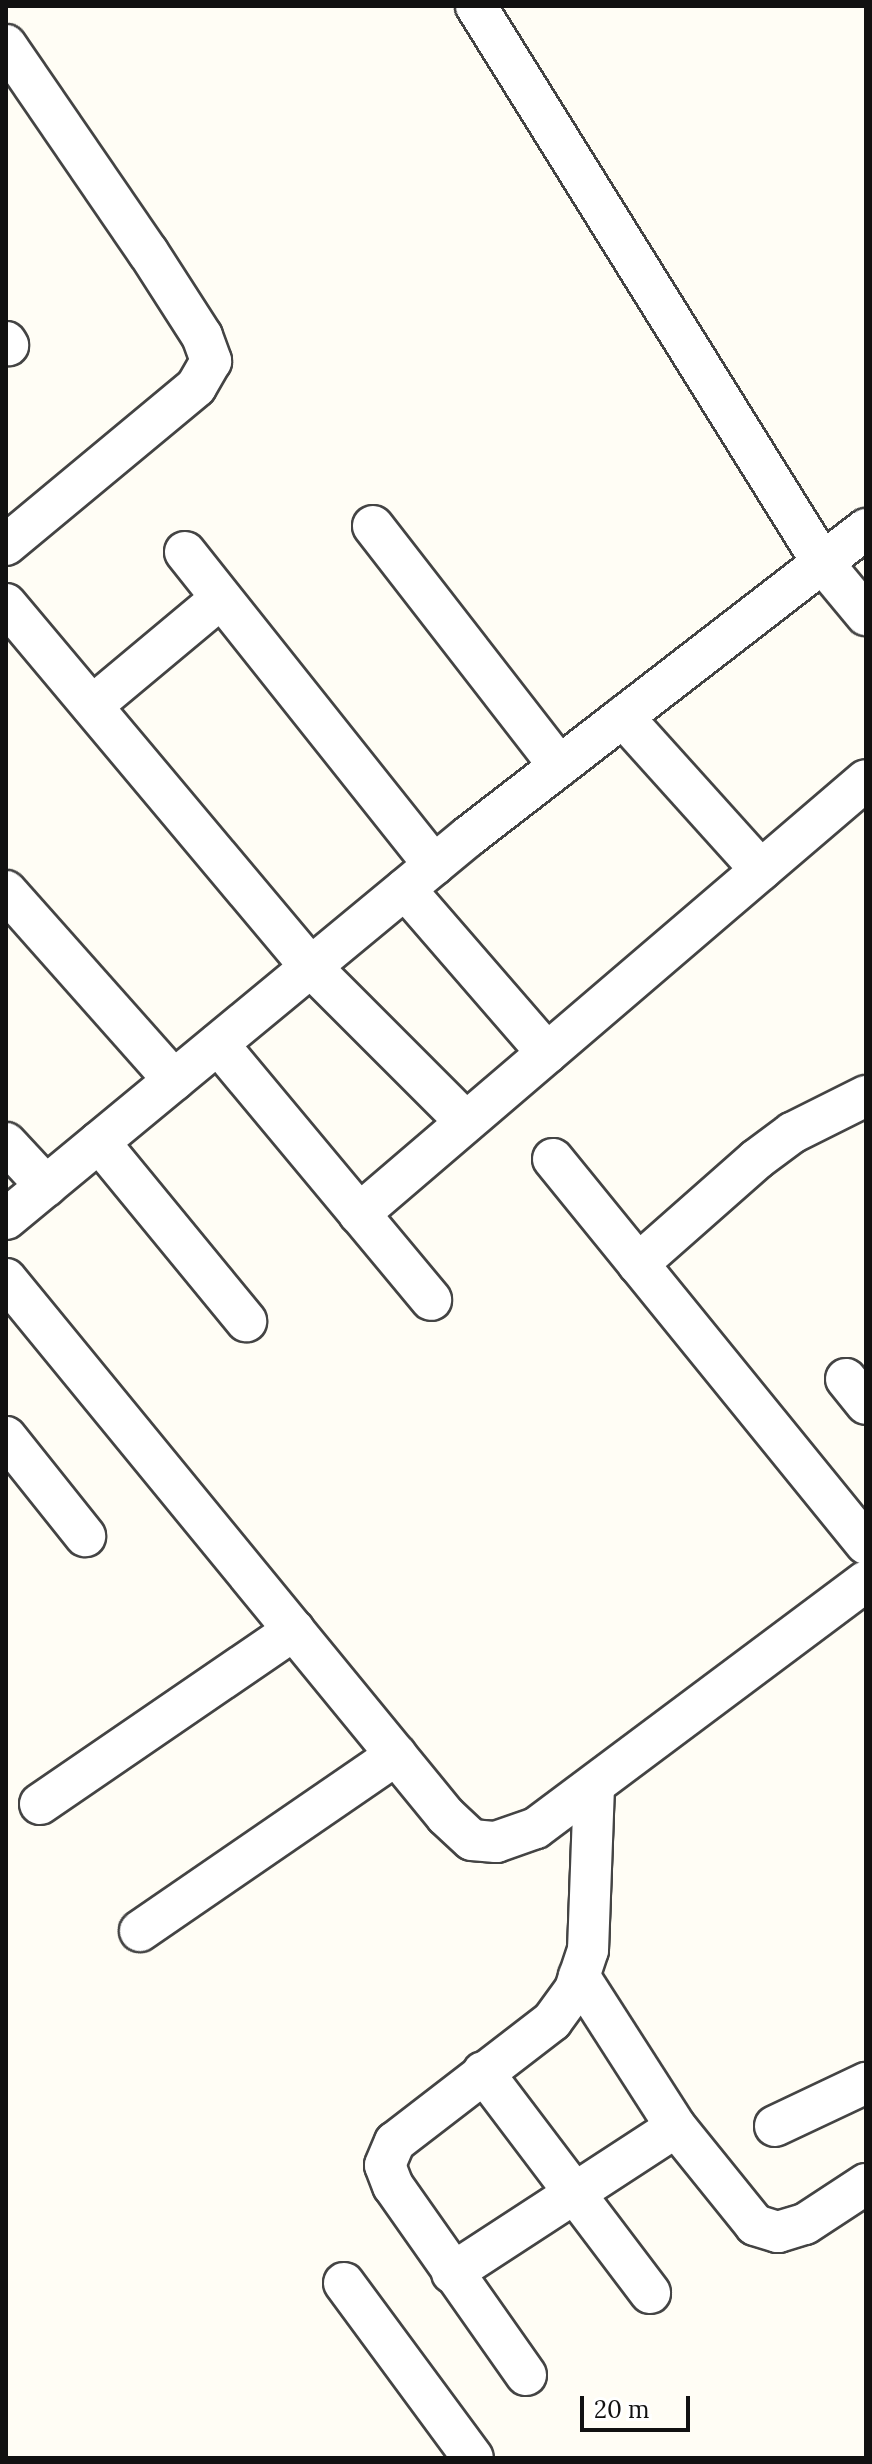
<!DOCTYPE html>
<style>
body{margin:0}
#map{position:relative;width:872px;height:2464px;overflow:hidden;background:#fffdf5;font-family:Lora,serif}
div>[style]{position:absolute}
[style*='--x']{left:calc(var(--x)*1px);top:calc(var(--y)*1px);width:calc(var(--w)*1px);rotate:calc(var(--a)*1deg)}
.roads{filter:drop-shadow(2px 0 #444) drop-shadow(-2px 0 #444) drop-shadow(0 2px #444) drop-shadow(0 -2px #444)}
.minor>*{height:40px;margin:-20px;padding:0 20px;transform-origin:20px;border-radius:20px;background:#fff}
span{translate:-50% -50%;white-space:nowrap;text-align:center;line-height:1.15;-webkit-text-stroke:8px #fff;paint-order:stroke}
.frame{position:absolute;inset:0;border:8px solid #111;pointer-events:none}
.scale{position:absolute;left:580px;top:2396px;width:110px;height:36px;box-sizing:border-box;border:4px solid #111;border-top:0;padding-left:10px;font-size:24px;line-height:28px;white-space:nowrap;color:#111;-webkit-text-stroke:6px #fff;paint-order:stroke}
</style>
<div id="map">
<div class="roads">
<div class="minor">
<div style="--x:476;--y:6;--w:655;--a:58.11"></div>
<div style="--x:822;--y:562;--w:69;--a:50.3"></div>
<div style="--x:6;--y:45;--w:251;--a:55.6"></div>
<div style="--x:148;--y:252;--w:100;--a:57.3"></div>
<div style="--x:202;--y:336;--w:27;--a:70"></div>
<div style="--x:211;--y:361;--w:30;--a:120"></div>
<div style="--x:196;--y:387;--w:247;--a:140.3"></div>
<div style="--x:6;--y:342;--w:4;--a:56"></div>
<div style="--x:373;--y:526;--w:304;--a:52.2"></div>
<div style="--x:185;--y:552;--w:400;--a:51.5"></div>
<div style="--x:6;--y:604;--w:474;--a:50"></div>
<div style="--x:311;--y:967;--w:219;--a:45"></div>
<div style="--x:92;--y:706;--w:168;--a:-39.9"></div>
<div style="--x:623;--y:717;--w:206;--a:48"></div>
<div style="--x:405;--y:889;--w:217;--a:49.1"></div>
<div style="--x:6;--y:891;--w:253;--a:48.4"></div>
<div style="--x:218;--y:1044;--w:333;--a:50.2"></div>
<div style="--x:99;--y:1142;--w:232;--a:50.6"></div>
<div style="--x:6;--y:1143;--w:59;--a:47.1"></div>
<div style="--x:553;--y:1159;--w:496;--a:50.9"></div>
<div style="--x:359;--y:1214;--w:667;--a:-40.56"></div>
<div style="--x:6;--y:1219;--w:601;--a:-39.6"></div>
<div style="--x:469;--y:836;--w:502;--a:-37.71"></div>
<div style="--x:638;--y:1264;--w:159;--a:-41.4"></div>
<div style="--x:757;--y:1159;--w:44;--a:-36.6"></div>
<div style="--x:792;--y:1133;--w:83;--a:-26.6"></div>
<div style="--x:6;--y:1279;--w:694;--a:50.67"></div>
<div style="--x:446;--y:1816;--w:35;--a:43"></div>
<div style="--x:472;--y:1840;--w:24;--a:5"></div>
<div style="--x:496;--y:1842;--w:42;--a:-19.3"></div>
<div style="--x:536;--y:1828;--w:412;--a:-36.8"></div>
<div style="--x:846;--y:1379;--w:32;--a:51"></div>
<div style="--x:6;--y:1437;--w:127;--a:51.4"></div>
<div style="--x:40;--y:1804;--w:308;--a:-34.4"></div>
<div style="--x:140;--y:1931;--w:311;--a:-34.5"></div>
<div style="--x:579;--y:1976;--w:179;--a:57.3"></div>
<div style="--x:676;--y:2127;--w:126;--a:51.1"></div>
<div style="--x:755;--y:2225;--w:24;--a:17"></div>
<div style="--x:778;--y:2232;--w:28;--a:-17"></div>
<div style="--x:805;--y:2224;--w:73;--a:-33.3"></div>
<div style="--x:483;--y:2072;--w:277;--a:52.9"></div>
<div style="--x:775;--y:2126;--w:101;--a:-25.3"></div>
<div style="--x:452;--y:2273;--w:267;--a:-33.1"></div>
<div style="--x:344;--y:2283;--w:217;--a:53.6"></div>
<div style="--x:526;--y:2375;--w:231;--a:-125.1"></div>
<div style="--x:393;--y:2186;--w:22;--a:-111"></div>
<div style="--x:385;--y:2165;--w:25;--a:-67"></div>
<div style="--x:395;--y:2142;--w:198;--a:-37.6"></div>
<div style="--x:552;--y:2021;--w:39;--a:-54"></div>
<div style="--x:575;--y:1989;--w:41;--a:-71.6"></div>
<div style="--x:588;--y:1950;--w:164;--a:-87.9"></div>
</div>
</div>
<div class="frame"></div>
<div class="scale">20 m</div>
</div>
